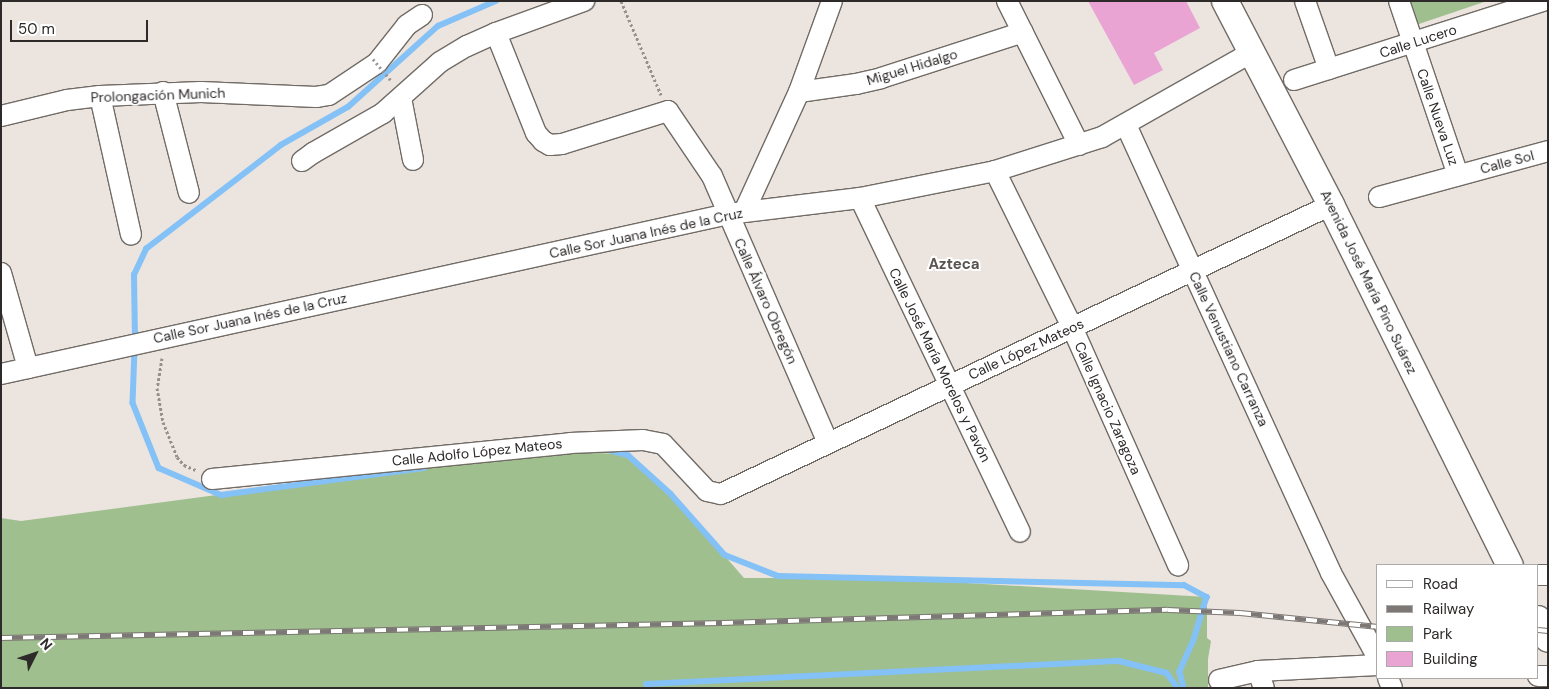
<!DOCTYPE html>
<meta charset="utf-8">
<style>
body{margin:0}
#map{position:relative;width:1549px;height:689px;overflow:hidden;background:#ebe4df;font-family:"DM Sans",sans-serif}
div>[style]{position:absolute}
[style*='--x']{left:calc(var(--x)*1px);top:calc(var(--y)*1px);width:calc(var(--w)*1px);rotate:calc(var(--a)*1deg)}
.green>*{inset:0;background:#a0bf8f}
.stream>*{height:5.5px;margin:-2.75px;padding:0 2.75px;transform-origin:2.75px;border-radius:2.75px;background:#83c1f7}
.building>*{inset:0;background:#e9a4d3}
.path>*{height:3px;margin-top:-1.5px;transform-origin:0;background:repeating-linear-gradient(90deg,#96908d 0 2.5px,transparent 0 5px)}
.roads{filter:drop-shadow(1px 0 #716b66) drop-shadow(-1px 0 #716b66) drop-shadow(0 1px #716b66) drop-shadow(0 -1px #716b66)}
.minor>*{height:20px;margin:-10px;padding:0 10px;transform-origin:10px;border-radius:10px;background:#fff}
.tertiary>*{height:26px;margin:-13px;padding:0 13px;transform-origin:13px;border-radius:13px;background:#fff}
.rail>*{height:5.5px;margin-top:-2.75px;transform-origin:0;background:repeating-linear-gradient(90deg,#fff 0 11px,#7d7875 0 22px);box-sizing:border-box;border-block:1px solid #7d7875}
.path-bridge>*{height:3px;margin-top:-1.5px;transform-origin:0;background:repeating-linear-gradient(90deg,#96908d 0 2.5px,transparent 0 5px)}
span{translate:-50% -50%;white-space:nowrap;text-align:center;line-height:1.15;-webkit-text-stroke:4px #fff;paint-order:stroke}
.street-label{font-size:14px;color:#2d2a29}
.neighbourhood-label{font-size:15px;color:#5b5551;font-weight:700}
.frame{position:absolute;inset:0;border:2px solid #2d2a29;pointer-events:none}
.legend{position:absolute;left:1376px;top:564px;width:162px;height:115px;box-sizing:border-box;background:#fff;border:1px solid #abaaa9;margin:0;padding:6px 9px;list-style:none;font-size:15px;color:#2d2a29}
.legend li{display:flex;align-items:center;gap:10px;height:25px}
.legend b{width:25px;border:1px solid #abaaa9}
.north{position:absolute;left:10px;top:629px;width:50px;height:50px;-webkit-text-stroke:4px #fff;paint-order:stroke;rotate:49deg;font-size:14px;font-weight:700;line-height:20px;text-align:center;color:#2d2a29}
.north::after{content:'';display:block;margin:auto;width:18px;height:22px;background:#2d2a29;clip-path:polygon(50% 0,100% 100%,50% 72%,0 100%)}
.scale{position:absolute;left:10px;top:20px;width:138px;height:22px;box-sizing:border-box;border:2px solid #2d2a29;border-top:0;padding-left:6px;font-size:15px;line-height:18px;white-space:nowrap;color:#2d2a29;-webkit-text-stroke:4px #fff;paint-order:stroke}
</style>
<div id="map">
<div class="green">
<div style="clip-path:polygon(1405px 1px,1487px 1px,1413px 26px)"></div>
<div style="clip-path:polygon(557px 450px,628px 455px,671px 494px,744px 578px,881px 578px,1207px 597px,1207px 638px,1211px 641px,1208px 659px,1208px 688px,1px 688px,1px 518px,21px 521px)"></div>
</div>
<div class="stream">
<div style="--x:135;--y:340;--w:65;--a:-90.9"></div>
<div style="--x:134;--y:275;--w:29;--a:-65"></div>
<div style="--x:146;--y:249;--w:170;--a:-37.6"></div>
<div style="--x:281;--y:145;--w:77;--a:-29.6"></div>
<div style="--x:348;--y:107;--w:121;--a:-42"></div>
<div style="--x:438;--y:26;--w:63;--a:-23.3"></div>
<div style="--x:135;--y:349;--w:54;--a:92.1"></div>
<div style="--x:133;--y:403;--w:70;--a:68.2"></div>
<div style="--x:159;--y:468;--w:68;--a:23.5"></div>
<div style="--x:221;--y:495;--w:204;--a:-7.6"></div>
<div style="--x:605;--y:449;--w:24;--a:15"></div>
<div style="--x:628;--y:455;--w:58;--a:42.2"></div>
<div style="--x:671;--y:494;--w:81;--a:48.5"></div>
<div style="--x:725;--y:555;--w:57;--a:21.6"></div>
<div style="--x:778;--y:576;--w:406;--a:1.3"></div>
<div style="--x:1184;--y:585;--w:26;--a:28"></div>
<div style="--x:1207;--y:597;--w:45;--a:106.8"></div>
<div style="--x:1194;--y:640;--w:35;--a:114"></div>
<div style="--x:1180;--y:672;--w:16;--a:76"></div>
<div style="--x:646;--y:684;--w:474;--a:-2.8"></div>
<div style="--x:1119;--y:661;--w:49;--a:14"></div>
<div style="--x:1167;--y:673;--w:19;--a:54"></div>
</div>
<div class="building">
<div style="clip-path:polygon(1088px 1px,1186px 1px,1200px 28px,1154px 53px,1163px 70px,1134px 85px)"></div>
</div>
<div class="path">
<div style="--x:621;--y:1;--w:102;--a:66.9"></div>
<div style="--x:162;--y:358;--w:30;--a:99"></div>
<div style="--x:157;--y:388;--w:35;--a:80"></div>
<div style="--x:163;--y:422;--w:38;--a:68"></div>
<div style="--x:177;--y:457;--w:11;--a:49"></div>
<div style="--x:184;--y:465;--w:13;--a:23"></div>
</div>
<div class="roads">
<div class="minor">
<div style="--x:1007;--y:1;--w:161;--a:63.4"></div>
<div style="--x:1305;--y:1;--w:72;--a:70.6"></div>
<div style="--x:1399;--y:1;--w:184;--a:71.3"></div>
<div style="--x:496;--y:33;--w:108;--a:68.2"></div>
<div style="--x:536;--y:133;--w:11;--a:49"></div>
<div style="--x:543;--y:141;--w:8;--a:30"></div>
<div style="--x:550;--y:145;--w:12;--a:-5"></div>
<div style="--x:562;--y:144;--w:111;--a:-17.3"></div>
<div style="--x:668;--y:111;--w:78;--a:55.9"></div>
<div style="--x:712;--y:176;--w:291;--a:66.5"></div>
<div style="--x:1294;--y:80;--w:261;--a:-17.6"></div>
<div style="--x:163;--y:92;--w:104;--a:75.6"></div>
<div style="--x:799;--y:92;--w:58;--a:-8"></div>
<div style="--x:856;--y:84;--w:26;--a:-13"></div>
<div style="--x:881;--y:78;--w:149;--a:-17.9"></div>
<div style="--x:100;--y:96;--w:142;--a:77.4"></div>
<div style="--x:401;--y:98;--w:63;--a:79"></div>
<div style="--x:1;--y:116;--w:68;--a:-13.6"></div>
<div style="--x:67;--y:100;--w:33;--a:-7"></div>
<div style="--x:100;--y:96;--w:101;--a:-2.3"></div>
<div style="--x:201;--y:92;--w:115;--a:2.5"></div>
<div style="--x:316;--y:97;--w:13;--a:-9"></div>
<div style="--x:329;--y:95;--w:58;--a:-33.7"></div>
<div style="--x:377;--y:63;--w:48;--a:-51.7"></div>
<div style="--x:407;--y:25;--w:18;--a:-34"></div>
<div style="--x:1126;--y:125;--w:493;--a:65.4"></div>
<div style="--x:1331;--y:573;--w:97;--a:61.1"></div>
<div style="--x:302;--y:161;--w:14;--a:-36"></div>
<div style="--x:313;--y:153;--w:81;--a:-29.7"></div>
<div style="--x:383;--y:113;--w:76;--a:-41.8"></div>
<div style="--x:440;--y:62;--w:31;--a:-31"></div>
<div style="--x:467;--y:46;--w:32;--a:-24"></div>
<div style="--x:496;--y:33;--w:94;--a:-20"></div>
<div style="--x:995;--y:171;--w:174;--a:63.7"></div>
<div style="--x:1072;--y:327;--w:261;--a:66"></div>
<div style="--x:1379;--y:197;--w:175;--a:-15.2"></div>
<div style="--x:860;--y:198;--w:370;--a:64.4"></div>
<div style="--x:744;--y:212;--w:132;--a:-65.4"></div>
<div style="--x:799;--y:92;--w:97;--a:-70.1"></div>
<div style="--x:1;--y:273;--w:99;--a:74.1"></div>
<div style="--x:1;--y:374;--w:744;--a:-12.41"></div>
<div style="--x:728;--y:214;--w:133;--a:-6.9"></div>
<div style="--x:860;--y:198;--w:138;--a:-11.3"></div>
<div style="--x:995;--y:171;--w:112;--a:-17.6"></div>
<div style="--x:1102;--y:137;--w:172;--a:-29.5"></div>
<div style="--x:212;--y:479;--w:360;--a:-5.7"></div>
<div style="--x:570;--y:443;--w:73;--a:-2.4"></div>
<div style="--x:643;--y:440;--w:20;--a:11"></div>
<div style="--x:663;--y:444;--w:64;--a:46.9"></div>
<div style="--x:707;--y:491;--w:14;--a:12"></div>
<div style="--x:721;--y:494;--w:675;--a:-25.35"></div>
<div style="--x:1538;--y:575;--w:10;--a:0"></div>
<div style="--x:1258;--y:671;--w:18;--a:71"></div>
<div style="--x:1538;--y:676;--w:10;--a:0"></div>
<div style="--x:1388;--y:678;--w:11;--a:68"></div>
<div style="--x:1219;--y:680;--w:40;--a:-13"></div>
<div style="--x:1258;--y:671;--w:120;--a:-2.9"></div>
</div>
<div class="tertiary">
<div style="--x:1225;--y:1;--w:230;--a:62.5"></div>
<div style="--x:1331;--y:205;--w:402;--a:63.6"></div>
<div style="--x:1538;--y:619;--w:22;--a:63"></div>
</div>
</div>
<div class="rail">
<div style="--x:1538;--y:630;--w:10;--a:6"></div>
<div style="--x:1;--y:638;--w:721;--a:-1.19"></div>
<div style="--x:722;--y:623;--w:446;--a:-1.7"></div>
<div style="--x:1168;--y:610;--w:72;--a:2.4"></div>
<div style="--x:1240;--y:613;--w:139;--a:5.8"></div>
</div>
<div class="path-bridge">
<div style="--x:373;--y:59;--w:30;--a:50"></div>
</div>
<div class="street-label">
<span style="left:1418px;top:41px;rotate:-18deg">Calle Lucero</span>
<span style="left:912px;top:67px;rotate:-17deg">Miguel Hidalgo</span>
<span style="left:158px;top:95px;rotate:-2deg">Prolongación Munich</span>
<span style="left:1438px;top:117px;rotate:71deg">Calle Nueva Luz</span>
<span style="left:1507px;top:162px;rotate:-15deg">Calle Sol</span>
<span style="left:646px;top:233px;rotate:-12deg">Calle Sor Juana Inés de la Cruz</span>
<span style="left:1369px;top:282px;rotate:64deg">Avenida José María Pino Suárez</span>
<span style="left:766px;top:301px;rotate:66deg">Calle Álvaro Obregón</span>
<span style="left:250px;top:318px;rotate:-12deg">Calle Sor Juana Inés de la Cruz</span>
<span style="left:1026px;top:349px;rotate:-25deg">Calle López Mateos</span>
<span style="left:1229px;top:349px;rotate:65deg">Calle Venustiano Carranza</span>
<span style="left:940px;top:365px;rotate:64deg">Calle José María Morelos y Pavón</span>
<span style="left:1108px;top:408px;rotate:66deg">Calle Ignacio Zaragoza</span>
<span style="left:477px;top:452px;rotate:-6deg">Calle Adolfo López Mateos</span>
</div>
<div class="neighbourhood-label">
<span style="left:954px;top:265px">Azteca</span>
</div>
<div class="frame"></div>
<ul class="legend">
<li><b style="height:6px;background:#fff"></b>Road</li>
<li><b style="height:6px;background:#7d7875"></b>Railway</li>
<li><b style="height:14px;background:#a0bf8f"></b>Park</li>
<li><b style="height:14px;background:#e9a4d3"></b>Building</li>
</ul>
<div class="north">N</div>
<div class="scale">50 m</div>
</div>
